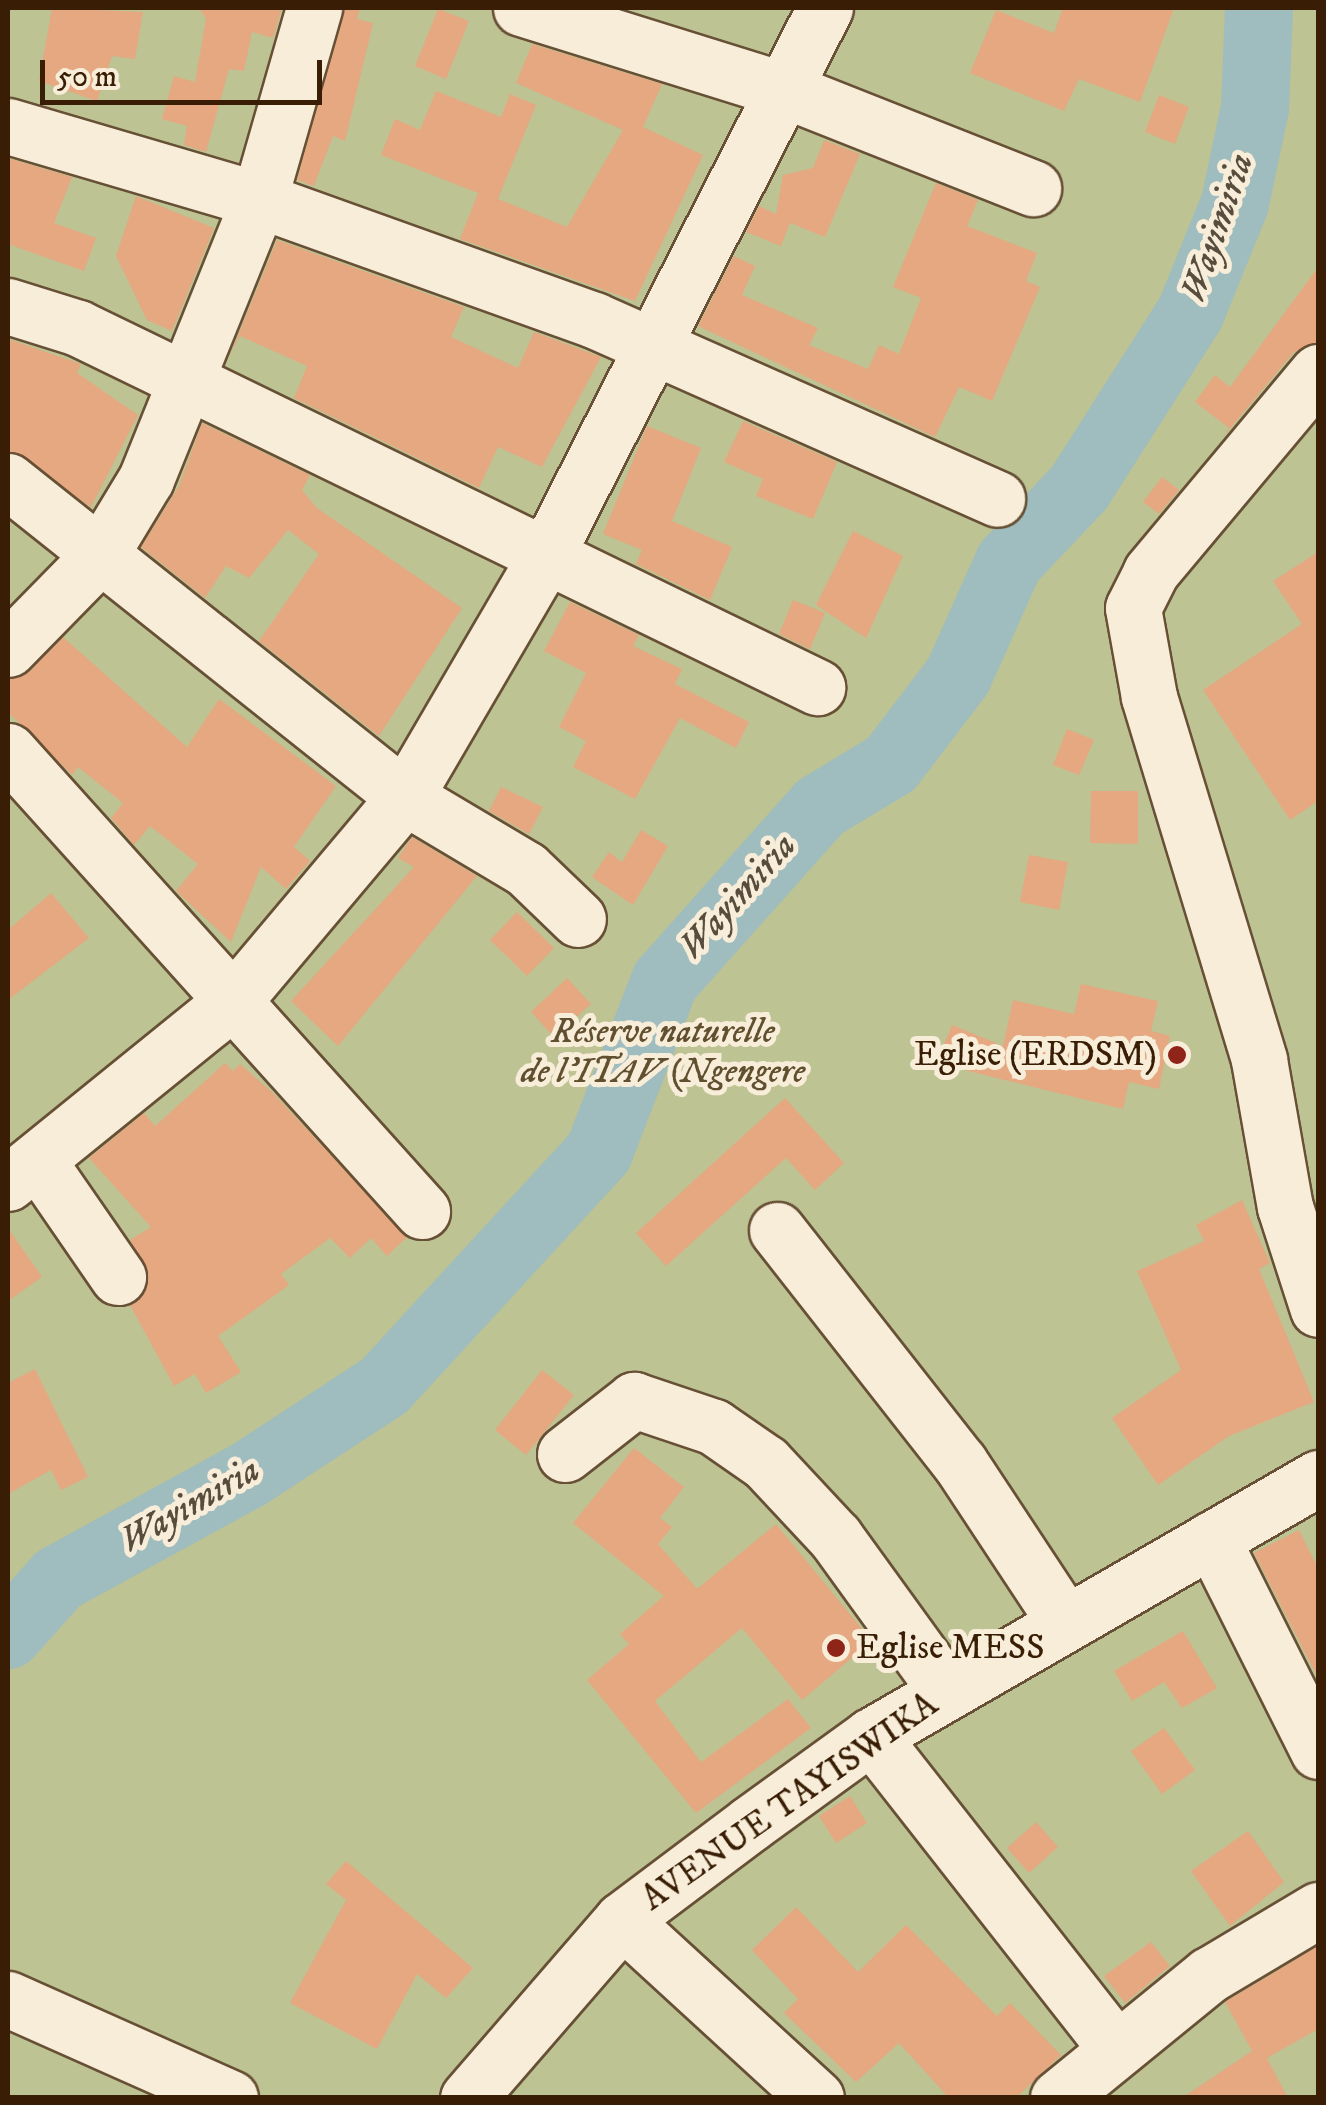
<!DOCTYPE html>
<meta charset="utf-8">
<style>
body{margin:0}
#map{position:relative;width:1326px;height:2105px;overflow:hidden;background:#f2e4c5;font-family:"IM FELL DW Pica",serif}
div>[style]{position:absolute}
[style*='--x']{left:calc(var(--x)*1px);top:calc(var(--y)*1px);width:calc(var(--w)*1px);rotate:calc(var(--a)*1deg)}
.green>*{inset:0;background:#bdc392}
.river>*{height:68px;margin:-34px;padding:0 34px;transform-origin:34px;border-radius:34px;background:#9fbcbe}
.building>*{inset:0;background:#e5a881}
.roads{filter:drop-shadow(2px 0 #675035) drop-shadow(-2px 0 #675035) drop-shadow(0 2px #675035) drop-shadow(0 -2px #675035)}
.minor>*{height:55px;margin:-27.5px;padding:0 27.5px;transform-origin:27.5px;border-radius:27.5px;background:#f7edd9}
.dots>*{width:28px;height:28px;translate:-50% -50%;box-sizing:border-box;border:5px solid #f7edd9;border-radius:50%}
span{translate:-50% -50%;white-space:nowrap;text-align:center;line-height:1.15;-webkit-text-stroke:10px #f7edd9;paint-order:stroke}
.park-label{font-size:35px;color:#61502f;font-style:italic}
.poi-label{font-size:35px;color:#391e05}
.right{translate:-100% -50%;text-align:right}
.left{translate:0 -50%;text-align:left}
.street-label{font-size:35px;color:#391e05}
.water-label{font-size:38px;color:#584d3c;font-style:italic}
.frame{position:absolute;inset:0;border:10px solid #391e05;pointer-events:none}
.scale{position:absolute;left:40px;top:60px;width:282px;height:45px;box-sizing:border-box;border:5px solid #391e05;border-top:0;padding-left:12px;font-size:30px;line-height:35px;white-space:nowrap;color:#391e05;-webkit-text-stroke:8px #f7edd9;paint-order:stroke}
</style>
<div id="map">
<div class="green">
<div style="clip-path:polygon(8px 8px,1318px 8px,1318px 2097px,8px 2097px)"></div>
</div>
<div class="river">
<div style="--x:8;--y:1635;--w:75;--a:-48.2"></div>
<div style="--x:58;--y:1579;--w:217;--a:-28.7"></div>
<div style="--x:248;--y:1475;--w:163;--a:-33.2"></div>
<div style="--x:384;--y:1386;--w:318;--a:-47.4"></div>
<div style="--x:599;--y:1152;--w:183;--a:-68.9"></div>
<div style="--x:665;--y:981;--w:233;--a:-48.3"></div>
<div style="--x:820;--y:807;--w:83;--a:-31.2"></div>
<div style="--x:891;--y:764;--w:111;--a:-52.7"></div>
<div style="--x:958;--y:676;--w:125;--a:-65.9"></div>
<div style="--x:1009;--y:562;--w:102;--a:-46.6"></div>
<div style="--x:1079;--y:488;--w:206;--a:-57.5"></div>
<div style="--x:1190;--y:314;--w:120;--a:-67.9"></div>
<div style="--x:1235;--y:203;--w:97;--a:-78.1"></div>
<div style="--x:1255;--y:108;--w:100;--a:-87.7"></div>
</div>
<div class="building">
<div style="clip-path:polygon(52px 8px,143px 12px,135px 59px,112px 56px,97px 101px,39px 81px)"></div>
<div style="clip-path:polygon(199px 8px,282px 8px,273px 38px,252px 32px,244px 71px,229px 69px,206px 152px,184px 145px,187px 126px,162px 119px,174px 76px,195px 82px,206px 19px)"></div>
<div style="clip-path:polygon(344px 8px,360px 8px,357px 19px,373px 23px,345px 141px,333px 136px,314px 186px,297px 180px)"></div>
<div style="clip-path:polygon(1063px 8px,1174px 8px,1140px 102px,1079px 79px,1064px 111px,970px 73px,996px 10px,1054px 33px)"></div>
<div style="clip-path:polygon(438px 9px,469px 21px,446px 79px,415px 66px)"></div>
<div style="clip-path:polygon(532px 44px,662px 84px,643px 127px,703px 155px,635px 301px,460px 239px,478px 193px,381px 155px,395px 119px,420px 130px,436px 91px,501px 117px,510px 94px,536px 105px,498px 199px,567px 227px,623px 130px,516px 83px)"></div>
<div style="clip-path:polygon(1159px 95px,1189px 107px,1175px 144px,1145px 132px)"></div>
<div style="clip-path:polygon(824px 140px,860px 154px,825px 237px,790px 223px,781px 246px,746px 232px,759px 206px,776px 214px,783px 175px,813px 168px)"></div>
<div style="clip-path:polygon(8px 158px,72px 177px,54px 223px,96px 238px,84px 271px,8px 244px)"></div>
<div style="clip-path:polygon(936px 183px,978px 200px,967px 226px,1037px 253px,1026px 281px,1040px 287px,992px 401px,959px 387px,935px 437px,698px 326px,734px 256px,755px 266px,742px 295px,818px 328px,809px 345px,868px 369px,879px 345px,899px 354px,921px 298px,893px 287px)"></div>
<div style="clip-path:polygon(136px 196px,214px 228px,172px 331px,147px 320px,116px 256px)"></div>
<div style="clip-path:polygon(277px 240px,464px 307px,451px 337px,518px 368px,534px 332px,601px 357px,542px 467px,498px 447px,479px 488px,294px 398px,307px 366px,240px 336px,230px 355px)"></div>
<div style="clip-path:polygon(1318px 267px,1318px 342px,1294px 352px,1222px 438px,1229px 428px,1195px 402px,1215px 375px,1230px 387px)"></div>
<div style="clip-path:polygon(8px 339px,81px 364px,77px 373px,138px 415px,91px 507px,8px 451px)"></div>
<div style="clip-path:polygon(743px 421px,837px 462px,813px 519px,756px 496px,763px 479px,724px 462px)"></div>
<div style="clip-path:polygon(202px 423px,310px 475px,302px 490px,317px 508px,462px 608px,379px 736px,259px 641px,319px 554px,288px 530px,249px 578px,226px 566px,205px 598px,141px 547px,179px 486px)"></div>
<div style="clip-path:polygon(647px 426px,701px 448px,672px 521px,732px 547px,710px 600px,636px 564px,642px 550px,603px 534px)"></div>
<div style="clip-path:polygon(1162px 477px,1179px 490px,1159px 514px,1143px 502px)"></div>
<div style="clip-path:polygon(853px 531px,903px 556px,866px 638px,816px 605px)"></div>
<div style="clip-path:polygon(1318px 552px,1318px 801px,1290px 820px,1203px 690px,1302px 624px,1273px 581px)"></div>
<div style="clip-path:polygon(793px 600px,825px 613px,810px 649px,779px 634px)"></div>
<div style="clip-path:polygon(570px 602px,639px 635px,633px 646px,682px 669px,675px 684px,749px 722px,736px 748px,680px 718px,635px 799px,573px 767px,586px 741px,559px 727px,586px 673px,544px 651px)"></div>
<div style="clip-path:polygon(63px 637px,187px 747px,219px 699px,336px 786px,294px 847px,310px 861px,286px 889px,261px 867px,231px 942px,176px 891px,198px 864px,150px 826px,134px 845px,111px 818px,123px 803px,78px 767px,72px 775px,8px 712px,8px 679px,30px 671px)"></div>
<div style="clip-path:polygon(1067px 729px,1094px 740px,1079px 775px,1053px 765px)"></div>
<div style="clip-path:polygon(501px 787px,543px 807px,529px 834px,489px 811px)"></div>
<div style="clip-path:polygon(1091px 791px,1138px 791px,1138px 844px,1090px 843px)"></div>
<div style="clip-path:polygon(641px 830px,668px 846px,633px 905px,592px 877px,609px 852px,622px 862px)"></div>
<div style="clip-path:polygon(412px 837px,477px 876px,338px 1046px,291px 1001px,414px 867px,398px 858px)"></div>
<div style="clip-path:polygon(1029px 855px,1068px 862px,1059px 910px,1020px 902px)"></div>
<div style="clip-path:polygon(51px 893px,89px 938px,8px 1000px,8px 930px)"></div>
<div style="clip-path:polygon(517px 912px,554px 948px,527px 976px,490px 940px)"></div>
<div style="clip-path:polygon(567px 978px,591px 1004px,554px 1037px,531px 1012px)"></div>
<div style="clip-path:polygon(1081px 984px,1158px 1001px,1151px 1031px,1170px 1036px,1159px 1089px,1129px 1082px,1123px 1109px,936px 1063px,952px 1025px,1003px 1046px,1013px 1000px,1074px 1014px)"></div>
<div style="clip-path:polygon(225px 1063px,233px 1071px,240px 1064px,272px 1092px,407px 1237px,387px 1256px,371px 1238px,350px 1258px,330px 1238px,281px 1274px,289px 1285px,218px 1336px,241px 1372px,206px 1393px,195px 1374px,174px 1386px,130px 1305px,149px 1275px,130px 1240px,151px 1227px,89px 1158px,144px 1113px,155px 1126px)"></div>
<div style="clip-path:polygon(785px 1098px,844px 1163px,815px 1190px,786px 1158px,666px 1266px,636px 1233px)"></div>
<div style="clip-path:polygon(1242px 1200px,1270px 1263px,1259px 1269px,1314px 1402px,1229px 1436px,1158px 1485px,1112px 1418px,1181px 1370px,1137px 1271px,1204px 1241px,1196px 1225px)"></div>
<div style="clip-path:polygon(8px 1228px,42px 1277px,8px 1301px)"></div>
<div style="clip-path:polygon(35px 1369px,88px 1477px,61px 1490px,51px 1470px,8px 1494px,8px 1383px)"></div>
<div style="clip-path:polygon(542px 1370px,574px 1395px,526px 1455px,495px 1430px)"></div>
<div style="clip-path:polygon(634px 1448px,684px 1487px,660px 1518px,672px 1527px,658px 1544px,697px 1589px,776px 1524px,872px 1641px,802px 1700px,742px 1628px,655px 1701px,701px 1762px,788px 1699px,811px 1728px,696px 1813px,587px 1680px,629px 1644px,620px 1634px,664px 1596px,573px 1523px)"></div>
<div style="clip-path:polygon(1299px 1530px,1318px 1568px,1318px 1678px,1254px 1553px)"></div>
<div style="clip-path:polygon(1183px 1631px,1217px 1688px,1182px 1708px,1164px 1682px,1132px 1701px,1114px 1671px)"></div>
<div style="clip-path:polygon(1164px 1728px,1195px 1770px,1162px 1794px,1131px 1751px)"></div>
<div style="clip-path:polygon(850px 1796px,867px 1823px,836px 1843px,819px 1816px)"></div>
<div style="clip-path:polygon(1036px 1822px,1058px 1847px,1029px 1873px,1007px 1848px)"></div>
<div style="clip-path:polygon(1248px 1831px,1284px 1882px,1230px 1926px,1191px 1871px)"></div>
<div style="clip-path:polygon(346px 1861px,473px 1968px,446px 1998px,417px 1974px,377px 2049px,290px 2003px,346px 1900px,326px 1884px)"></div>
<div style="clip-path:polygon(796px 1907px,858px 1972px,906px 1925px,997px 2016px,1010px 2003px,1061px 2055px,1016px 2098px,949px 2098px,899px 2043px,856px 2082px,784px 2013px,798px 1999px,752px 1950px)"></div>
<div style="clip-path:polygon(1151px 1942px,1170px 1966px,1125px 2003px,1104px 1976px)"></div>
<div style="clip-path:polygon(1318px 1946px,1318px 2029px,1267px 2058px,1288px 2098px,1182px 2098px,1252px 2051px,1225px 2002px)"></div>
</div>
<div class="roads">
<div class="minor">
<div style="--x:521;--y:8;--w:276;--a:17.3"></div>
<div style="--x:785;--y:90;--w:267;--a:21.6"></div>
<div style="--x:8;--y:126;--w:262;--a:16.4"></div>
<div style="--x:259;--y:200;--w:356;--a:19.7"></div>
<div style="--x:594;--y:320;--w:441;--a:23.9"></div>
<div style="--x:8;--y:306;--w:73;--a:17.4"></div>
<div style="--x:78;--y:328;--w:822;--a:25.91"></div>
<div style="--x:1318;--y:372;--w:261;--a:129.9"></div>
<div style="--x:1151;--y:572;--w:40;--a:116.6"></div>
<div style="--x:1133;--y:608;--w:90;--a:79.8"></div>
<div style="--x:1149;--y:697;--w:379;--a:73.1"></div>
<div style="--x:1259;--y:1060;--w:149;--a:80"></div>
<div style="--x:1285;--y:1207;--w:107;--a:72.1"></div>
<div style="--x:8;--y:481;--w:507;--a:38.52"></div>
<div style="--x:405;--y:797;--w:141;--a:30.8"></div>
<div style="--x:526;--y:869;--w:72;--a:43.9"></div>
<div style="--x:8;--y:649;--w:132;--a:-45.6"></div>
<div style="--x:100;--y:555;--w:89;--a:-58.8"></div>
<div style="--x:146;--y:479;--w:301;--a:-68"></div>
<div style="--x:259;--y:200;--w:200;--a:-74"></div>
<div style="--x:8;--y:751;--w:619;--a:48.01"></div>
<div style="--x:38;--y:1161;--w:141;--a:55.4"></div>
<div style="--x:8;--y:1183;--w:291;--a:-39"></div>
<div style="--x:234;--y:1000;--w:265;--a:-49.9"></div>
<div style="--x:405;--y:797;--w:278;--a:-59.7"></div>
<div style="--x:545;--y:557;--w:616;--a:-62.98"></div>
<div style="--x:777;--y:1230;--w:296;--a:51.9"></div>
<div style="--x:960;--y:1463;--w:189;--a:56.6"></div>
<div style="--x:565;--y:1454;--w:88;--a:-38"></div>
<div style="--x:634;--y:1400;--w:84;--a:18.6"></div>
<div style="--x:714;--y:1427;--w:63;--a:34.7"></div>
<div style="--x:766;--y:1463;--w:101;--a:47"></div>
<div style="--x:835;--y:1537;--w:191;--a:54.1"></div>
<div style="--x:1212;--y:1539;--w:237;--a:63.4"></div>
<div style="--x:871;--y:1736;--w:397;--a:51.9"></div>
<div style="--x:622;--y:1920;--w:263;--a:42.5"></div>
<div style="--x:8;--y:1999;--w:243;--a:24"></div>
<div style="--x:468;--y:2098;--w:235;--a:-49.1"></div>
<div style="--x:622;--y:1920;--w:161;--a:-36.9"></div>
<div style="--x:751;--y:1823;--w:148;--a:-35.9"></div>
<div style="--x:871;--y:1736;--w:516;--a:-29.99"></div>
<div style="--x:1058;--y:2098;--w:195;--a:-39.2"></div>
<div style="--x:1209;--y:1975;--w:127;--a:-30.8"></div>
</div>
</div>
<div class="dots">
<div style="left:1177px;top:1055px;background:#8f2418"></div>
<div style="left:836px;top:1648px;background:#8f2418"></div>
</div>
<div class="park-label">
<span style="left:663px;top:1052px">Réserve naturelle<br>de l'ITAV (Ngengere</span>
</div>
<div class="poi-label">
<span class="right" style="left:1157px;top:1055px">Eglise (ERDSM)</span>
<span class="left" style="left:856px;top:1648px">Eglise MESS</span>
</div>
<div class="street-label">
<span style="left:790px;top:1802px;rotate:-35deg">AVENUE TAYISWIKA</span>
</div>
<div class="water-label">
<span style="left:1218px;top:228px;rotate:-71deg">Wayimiria</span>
<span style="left:738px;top:897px;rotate:-48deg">Wayimiria</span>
<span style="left:190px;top:1506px;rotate:-30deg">Wayimiria</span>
</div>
<div class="frame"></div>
<div class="scale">50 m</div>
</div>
